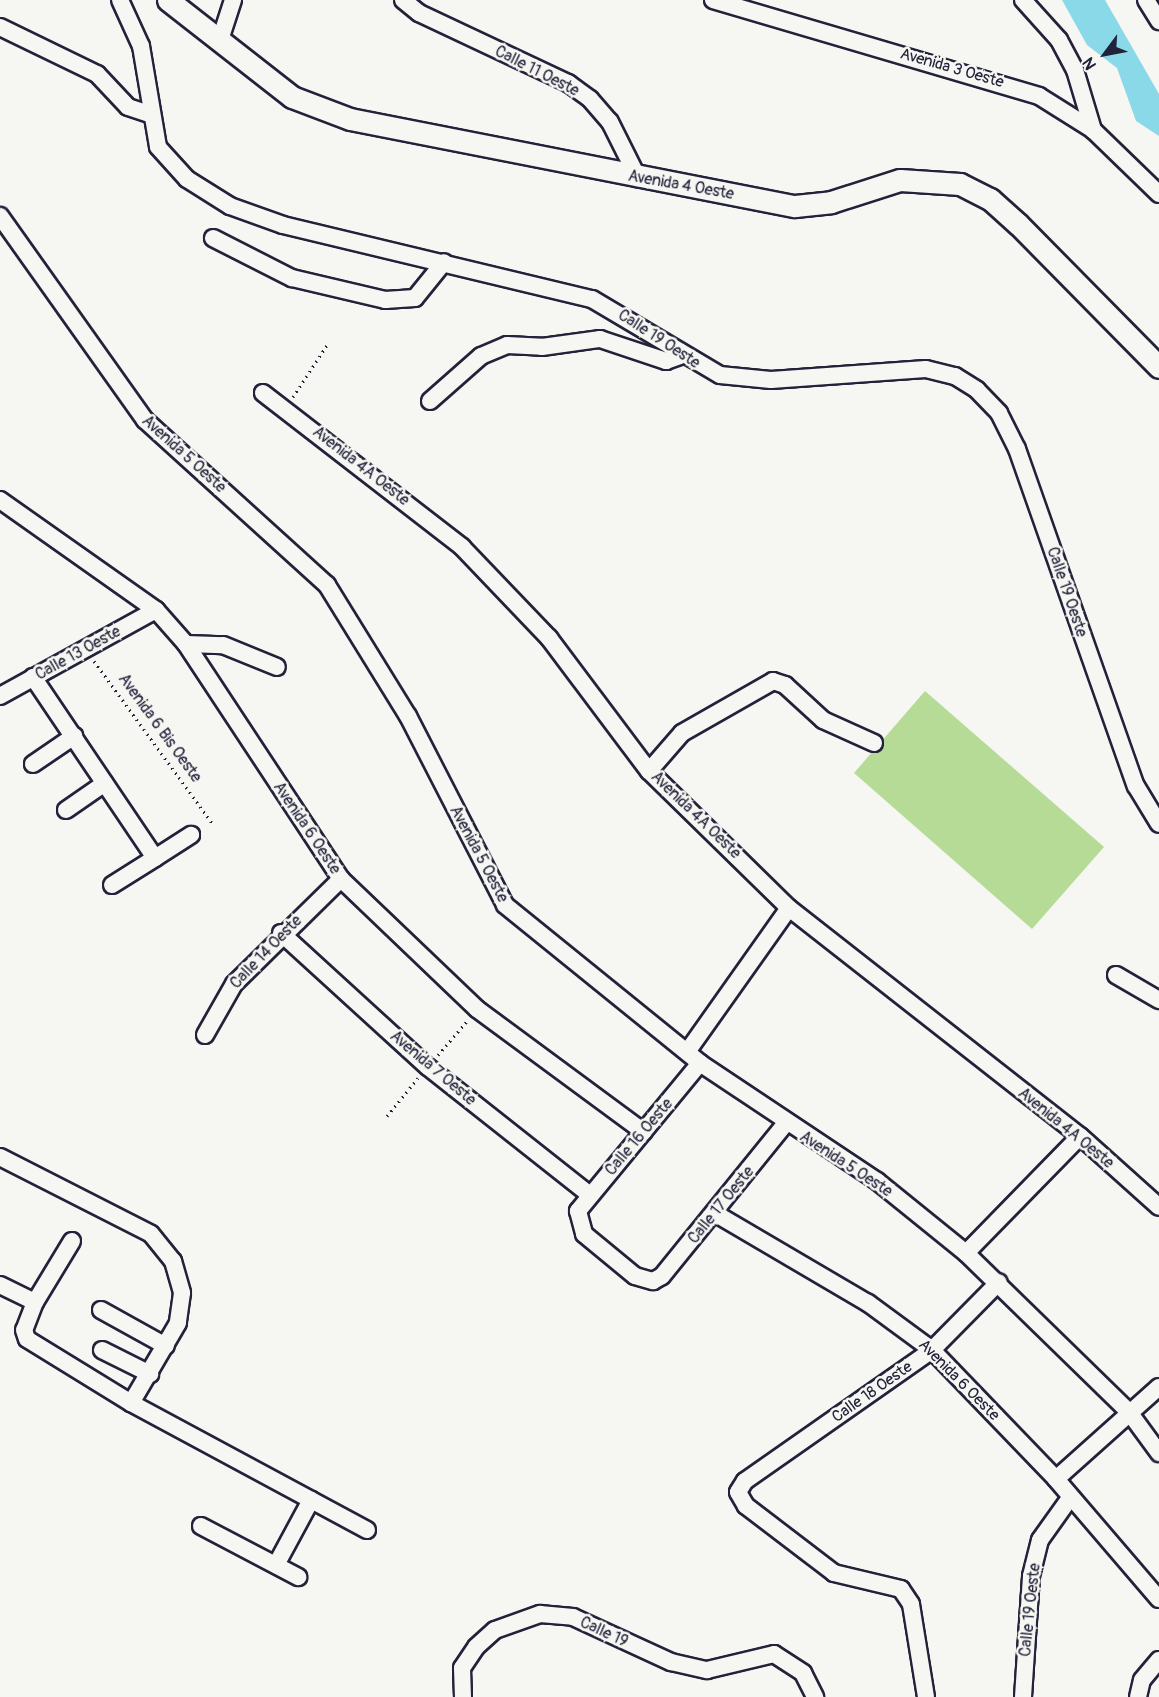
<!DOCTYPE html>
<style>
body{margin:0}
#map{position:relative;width:1159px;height:1697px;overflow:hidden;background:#f6f6f2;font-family:Pangolin,sans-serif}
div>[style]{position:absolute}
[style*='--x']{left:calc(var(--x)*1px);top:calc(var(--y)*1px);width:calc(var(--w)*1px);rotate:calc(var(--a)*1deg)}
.green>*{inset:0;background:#b6db96}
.water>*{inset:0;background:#8ad9e8}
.path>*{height:3px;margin-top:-1.5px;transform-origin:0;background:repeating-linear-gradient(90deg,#22223b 0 1.5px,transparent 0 6px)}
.roads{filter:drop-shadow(2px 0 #22223b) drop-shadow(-2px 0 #22223b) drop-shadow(0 2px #22223b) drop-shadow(0 -2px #22223b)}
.minor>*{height:16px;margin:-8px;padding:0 8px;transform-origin:8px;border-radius:8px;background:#f6f6f2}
.major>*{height:21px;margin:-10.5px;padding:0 10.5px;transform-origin:10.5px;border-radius:10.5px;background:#f6f6f2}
span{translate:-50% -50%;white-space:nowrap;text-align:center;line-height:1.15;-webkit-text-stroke:5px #f6f6f2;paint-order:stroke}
.street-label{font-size:16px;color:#22223b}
.north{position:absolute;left:1075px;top:24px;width:60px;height:60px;-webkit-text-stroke:4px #f6f6f2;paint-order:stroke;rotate:238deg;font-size:16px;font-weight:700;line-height:24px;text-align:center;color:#22223b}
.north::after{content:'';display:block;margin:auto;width:21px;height:27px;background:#22223b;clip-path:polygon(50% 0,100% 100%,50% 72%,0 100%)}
</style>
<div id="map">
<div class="green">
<div style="clip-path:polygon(925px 691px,1104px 847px,1032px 929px,854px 773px)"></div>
</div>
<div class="water">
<div style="clip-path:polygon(1062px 0,1105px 0,1159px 94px,1159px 136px,1136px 121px,1117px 68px,1087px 45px)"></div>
</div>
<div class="path">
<div style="--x:293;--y:397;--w:62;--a:-56.8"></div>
<div style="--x:94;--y:661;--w:200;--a:53.9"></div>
<div style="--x:438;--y:1055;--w:45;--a:-49.5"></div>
<div style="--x:387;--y:1116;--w:49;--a:-50.8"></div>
</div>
<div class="roads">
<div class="minor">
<div style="--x:120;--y:0;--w:51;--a:65.5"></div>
<div style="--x:141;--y:46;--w:102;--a:80.4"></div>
<div style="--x:158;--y:147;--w:43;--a:47.8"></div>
<div style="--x:187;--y:179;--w:51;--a:32.1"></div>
<div style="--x:230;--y:206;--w:56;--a:19.7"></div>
<div style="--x:283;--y:225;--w:318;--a:13.5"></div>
<div style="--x:592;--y:299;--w:149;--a:30.7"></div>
<div style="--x:720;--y:375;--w:51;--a:5.6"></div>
<div style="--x:771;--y:380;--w:155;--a:-4.1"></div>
<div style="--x:926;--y:369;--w:30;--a:14"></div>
<div style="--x:955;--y:376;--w:26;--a:32"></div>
<div style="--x:977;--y:390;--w:32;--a:46"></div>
<div style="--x:999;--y:413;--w:40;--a:63.4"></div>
<div style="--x:1017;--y:449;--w:357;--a:70.6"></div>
<div style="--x:1136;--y:786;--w:44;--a:58.8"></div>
<div style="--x:403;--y:0;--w:21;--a:39"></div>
<div style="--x:419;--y:13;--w:165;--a:25.2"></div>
<div style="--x:568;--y:83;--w:27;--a:36"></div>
<div style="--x:590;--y:99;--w:30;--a:49"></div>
<div style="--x:610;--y:122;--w:63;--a:63.4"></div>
<div style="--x:713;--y:0;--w:340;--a:16.4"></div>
<div style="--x:1039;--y:96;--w:64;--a:32.2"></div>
<div style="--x:1093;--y:130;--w:92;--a:44.1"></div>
<div style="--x:1023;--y:0;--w:54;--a:48"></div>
<div style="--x:1059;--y:40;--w:34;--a:62"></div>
<div style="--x:1075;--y:70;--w:63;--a:73.3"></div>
<div style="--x:1146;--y:0;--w:25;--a:58"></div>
<div style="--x:0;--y:27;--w:108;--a:25.9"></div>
<div style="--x:97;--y:74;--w:45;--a:46.8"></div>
<div style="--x:128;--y:107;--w:22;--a:18"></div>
<div style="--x:220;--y:40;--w:42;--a:-72"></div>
<div style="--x:0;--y:216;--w:250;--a:54.6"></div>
<div style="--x:145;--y:420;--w:246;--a:42.2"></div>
<div style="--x:327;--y:585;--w:154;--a:58.3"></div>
<div style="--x:408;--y:716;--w:212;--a:62.8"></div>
<div style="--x:505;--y:905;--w:251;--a:39"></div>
<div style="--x:700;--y:1063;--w:213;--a:33.7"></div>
<div style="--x:877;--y:1181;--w:114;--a:39"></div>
<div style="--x:966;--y:1253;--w:228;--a:44.3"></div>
<div style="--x:1129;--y:1412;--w:51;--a:53.8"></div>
<div style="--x:213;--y:238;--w:89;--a:26.9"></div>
<div style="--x:292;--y:278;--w:96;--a:13.3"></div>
<div style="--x:385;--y:300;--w:30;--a:-4"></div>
<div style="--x:415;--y:298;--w:46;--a:-51.1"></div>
<div style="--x:263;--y:393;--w:252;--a:37.7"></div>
<div style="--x:462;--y:547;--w:126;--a:46.3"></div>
<div style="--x:549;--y:638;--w:166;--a:53.1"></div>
<div style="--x:649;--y:771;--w:196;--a:44.4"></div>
<div style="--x:789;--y:908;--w:370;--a:38.1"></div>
<div style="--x:1080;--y:1136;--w:106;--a:41.9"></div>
<div style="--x:430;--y:401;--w:68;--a:-41.4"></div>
<div style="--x:481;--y:356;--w:28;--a:-23"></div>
<div style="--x:507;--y:345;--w:35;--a:3"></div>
<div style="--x:542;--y:347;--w:59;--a:-7.9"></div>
<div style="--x:600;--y:339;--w:70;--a:18.4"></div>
<div style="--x:666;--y:361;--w:15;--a:-20"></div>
<div style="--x:0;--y:500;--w:191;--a:35.2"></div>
<div style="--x:156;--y:610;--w:45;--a:48.6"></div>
<div style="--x:186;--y:644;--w:282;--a:56.6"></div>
<div style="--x:341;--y:879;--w:188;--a:43.7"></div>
<div style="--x:477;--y:1009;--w:207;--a:36.4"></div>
<div style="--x:186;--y:644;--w:37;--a:2"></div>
<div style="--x:223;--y:645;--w:58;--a:22.2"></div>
<div style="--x:33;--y:677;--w:218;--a:56"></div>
<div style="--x:155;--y:858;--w:43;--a:-32.6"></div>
<div style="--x:0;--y:696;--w:178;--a:-28.9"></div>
<div style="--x:33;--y:764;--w:50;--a:-34.3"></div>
<div style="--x:649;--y:771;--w:50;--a:-49"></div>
<div style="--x:682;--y:733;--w:105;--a:-29.7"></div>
<div style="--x:773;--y:681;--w:13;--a:18"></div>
<div style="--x:785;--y:685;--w:52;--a:42.6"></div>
<div style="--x:823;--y:720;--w:56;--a:24.3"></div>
<div style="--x:66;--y:810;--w:47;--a:-34.7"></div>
<div style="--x:112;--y:885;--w:51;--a:-32.1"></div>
<div style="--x:281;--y:933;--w:199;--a:42.4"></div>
<div style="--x:428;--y:1067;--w:206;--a:38.3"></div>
<div style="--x:1116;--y:975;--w:50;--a:30.2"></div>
<div style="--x:205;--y:1035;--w:59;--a:-60.4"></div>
<div style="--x:234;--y:984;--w:150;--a:-44.5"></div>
<div style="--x:687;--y:1052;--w:176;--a:-54.7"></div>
<div style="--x:700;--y:1063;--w:192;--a:129.5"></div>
<div style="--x:578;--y:1211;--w:24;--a:75"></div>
<div style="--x:584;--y:1234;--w:66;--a:39.5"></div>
<div style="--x:635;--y:1276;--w:19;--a:16"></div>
<div style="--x:653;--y:1281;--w:10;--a:-29"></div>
<div style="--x:662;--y:1276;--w:196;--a:-51"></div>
<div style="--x:0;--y:1157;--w:169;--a:27"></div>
<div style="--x:151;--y:1234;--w:35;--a:51"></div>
<div style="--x:173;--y:1261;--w:33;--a:74"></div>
<div style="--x:182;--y:1293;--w:30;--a:98"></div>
<div style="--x:178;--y:1323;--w:93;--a:120.4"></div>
<div style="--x:716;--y:1214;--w:176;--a:30.4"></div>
<div style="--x:868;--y:1303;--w:79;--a:36.3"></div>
<div style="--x:932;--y:1350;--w:179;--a:46.1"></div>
<div style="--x:1056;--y:1479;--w:158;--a:49.4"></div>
<div style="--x:72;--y:1241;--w:71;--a:121.2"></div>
<div style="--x:35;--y:1302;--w:30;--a:111"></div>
<div style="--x:24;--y:1330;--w:9;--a:72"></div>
<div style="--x:27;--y:1339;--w:122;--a:31.6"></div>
<div style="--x:131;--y:1403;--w:268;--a:28.3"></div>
<div style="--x:966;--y:1253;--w:163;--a:-45.7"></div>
<div style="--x:0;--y:1285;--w:39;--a:26"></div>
<div style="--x:101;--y:1310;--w:74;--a:29"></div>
<div style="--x:102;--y:1350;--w:54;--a:26.6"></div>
<div style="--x:1056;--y:1479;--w:138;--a:-41.8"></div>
<div style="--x:201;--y:1526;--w:110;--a:27.7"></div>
<div style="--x:276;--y:1565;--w:74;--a:-61.7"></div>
<div style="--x:463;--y:1697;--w:29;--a:-92"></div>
<div style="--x:462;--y:1668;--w:25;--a:-56"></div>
<div style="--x:476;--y:1647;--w:25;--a:-42"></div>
<div style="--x:495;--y:1630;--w:48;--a:-19.6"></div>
<div style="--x:540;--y:1614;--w:33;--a:5"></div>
<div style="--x:573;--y:1617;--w:108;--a:24.7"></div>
<div style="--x:671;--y:1662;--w:37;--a:13"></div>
<div style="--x:707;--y:1670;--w:69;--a:-13.4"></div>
<div style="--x:774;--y:1654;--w:35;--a:33"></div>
<div style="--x:803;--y:1673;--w:27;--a:63"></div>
<div style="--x:926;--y:1697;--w:94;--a:-99.2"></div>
<div style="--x:911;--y:1604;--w:18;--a:-124"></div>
<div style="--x:901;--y:1589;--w:69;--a:-166.6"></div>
<div style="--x:834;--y:1573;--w:111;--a:-142.7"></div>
<div style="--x:746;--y:1506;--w:16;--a:-120"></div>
<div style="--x:738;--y:1492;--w:13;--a:-58"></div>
<div style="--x:745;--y:1481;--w:228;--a:-35"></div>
<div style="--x:932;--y:1350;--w:95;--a:-45.4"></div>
<div style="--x:1023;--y:1697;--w:121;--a:-86.2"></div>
<div style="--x:1031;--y:1576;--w:37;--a:-76"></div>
<div style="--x:1040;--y:1540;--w:52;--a:-54.5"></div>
<div style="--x:1138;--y:1697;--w:17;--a:-77"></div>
<div style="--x:1142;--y:1680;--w:26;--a:-50"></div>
</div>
<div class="major">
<div style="--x:168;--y:0;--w:157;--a:38"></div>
<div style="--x:292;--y:97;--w:62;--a:20.8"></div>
<div style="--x:350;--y:119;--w:453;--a:11.1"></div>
<div style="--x:795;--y:206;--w:36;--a:-6"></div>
<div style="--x:831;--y:202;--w:72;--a:-17.7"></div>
<div style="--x:900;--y:180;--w:60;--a:3.8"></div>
<div style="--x:960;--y:184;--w:34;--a:27"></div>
<div style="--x:990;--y:199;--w:38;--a:42"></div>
<div style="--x:1018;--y:224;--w:201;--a:45.4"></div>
</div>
</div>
<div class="street-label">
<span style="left:952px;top:68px;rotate:16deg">Avenida 3 Oeste</span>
<span style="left:537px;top:71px;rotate:27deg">Calle 11 Oeste</span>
<span style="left:681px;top:185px;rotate:10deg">Avenida 4 Oeste</span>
<span style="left:659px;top:339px;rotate:33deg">Calle 19 Oeste</span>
<span style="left:184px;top:454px;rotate:42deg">Avenida 5 Oeste</span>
<span style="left:361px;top:466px;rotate:38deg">Avenida 4A Oeste</span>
<span style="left:1067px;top:592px;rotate:71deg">Calle 19 Oeste</span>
<span style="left:78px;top:653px;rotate:-29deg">Calle 13 Oeste</span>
<span style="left:160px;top:728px;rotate:54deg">Avenida 6 Bis Oeste</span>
<span style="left:696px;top:815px;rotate:44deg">Avenida 4A Oeste</span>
<span style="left:307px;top:828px;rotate:56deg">Avenida 6 Oeste</span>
<span style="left:479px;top:854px;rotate:62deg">Avenida 5 Oeste</span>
<span style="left:266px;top:952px;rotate:-46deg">Calle 14 Oeste</span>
<span style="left:433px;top:1068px;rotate:40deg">Avenida 7 Oeste</span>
<span style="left:1066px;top:1128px;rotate:39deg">Avenida 4A Oeste</span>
<span style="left:639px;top:1137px;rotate:-50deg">Calle 16 Oeste</span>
<span style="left:846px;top:1164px;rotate:33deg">Avenida 5 Oeste</span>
<span style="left:721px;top:1205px;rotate:-51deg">Calle 17 Oeste</span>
<span style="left:959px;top:1380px;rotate:45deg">Avenida 6 Oeste</span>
<span style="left:872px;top:1392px;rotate:-35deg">Calle 18 Oeste</span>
<span style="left:1030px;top:1610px;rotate:-84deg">Calle 19 Oeste</span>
<span style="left:604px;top:1632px;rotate:25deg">Calle 19</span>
</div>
<div class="north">N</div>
</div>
